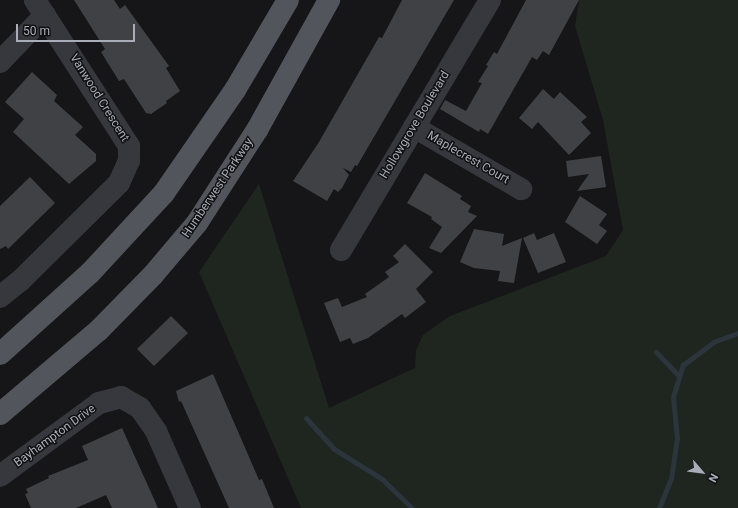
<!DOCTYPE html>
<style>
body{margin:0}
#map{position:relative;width:738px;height:508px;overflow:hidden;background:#161618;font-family:Roboto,sans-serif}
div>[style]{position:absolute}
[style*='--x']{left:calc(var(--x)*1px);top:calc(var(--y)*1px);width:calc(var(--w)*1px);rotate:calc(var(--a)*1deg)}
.green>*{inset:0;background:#1e261f}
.stream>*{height:5px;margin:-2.5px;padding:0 2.5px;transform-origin:2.5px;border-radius:2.5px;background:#2c353c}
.building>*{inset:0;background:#404145}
.minor>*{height:22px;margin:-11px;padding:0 11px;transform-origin:11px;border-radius:11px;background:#37383d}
.major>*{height:22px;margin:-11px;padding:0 11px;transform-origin:11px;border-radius:11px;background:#53555c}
span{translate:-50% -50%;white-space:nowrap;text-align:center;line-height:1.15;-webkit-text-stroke:3px #111113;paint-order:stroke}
.street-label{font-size:12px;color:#a8adb8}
.north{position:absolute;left:682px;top:452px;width:40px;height:40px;-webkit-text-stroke:3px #111113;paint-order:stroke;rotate:118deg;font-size:11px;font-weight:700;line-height:16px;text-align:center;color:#a8adb8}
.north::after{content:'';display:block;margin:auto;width:14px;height:18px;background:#a8adb8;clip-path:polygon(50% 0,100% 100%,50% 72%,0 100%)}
.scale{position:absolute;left:16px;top:24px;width:119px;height:18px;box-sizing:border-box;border:2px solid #a8adb8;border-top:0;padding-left:5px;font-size:12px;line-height:14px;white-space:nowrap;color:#a8adb8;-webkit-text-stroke:3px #111113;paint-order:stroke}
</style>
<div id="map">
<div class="green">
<div style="clip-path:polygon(579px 0,738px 0,738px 508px,301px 508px,199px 272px,259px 184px,329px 408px,415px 368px,416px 350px,423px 335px,450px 316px,606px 256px,623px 230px,603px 120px,575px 26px)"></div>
</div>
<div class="stream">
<div style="--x:656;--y:352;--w:33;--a:46"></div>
<div style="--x:306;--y:418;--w:42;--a:47.9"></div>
<div style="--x:334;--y:449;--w:57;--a:32"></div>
<div style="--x:382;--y:479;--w:42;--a:44"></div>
<div style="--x:659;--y:508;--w:31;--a:-68"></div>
<div style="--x:671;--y:479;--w:41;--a:-81.7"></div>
<div style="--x:677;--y:438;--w:41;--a:-95.6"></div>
<div style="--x:673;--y:397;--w:34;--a:-73"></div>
<div style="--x:683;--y:365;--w:38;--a:-37"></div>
<div style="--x:713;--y:342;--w:27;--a:-20"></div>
</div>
<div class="building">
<div style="clip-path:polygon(74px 0,114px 0,120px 9px,125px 5px,169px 66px,166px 68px,180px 91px,166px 101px,167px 103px,151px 114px,146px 113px,124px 79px,119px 81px,101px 52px,105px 49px)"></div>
<div style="clip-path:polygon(402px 0,454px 0,357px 166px,355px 165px,351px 172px,343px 168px,349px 175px,342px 188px,338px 192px,334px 189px,327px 201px,293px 181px,319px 142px,379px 37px,382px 38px)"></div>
<div style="clip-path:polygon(526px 0,579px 0,549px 55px,543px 51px,537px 60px,532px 57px,488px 134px,480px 129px,479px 132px,440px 109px,445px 100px,466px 111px,482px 83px,478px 82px,488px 66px,486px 65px,494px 52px,497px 54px)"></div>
<div style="clip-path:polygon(32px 72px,57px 95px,54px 101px,83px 127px,75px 135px,96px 154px,96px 161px,69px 184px,13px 132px,24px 119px,5px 102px)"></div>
<div style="clip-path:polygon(543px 89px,554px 99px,560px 92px,587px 117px,581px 122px,591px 133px,569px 155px,538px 122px,532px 129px,519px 118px)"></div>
<div style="clip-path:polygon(601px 156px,606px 187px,577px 191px,589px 174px,568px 177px,566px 161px)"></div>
<div style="clip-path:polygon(425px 173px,462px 196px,460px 199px,471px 206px,468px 212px,477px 216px,441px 253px,429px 248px,442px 227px,431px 219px,432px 217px,407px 203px)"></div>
<div style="clip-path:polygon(30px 177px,55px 203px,8px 249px,6px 246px,0 249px,0 206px)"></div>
<div style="clip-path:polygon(580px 196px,607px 214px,599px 225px,607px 231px,597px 244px,565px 222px)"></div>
<div style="clip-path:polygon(474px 229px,504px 234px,502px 246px,522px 238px,514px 283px,498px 281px,500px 271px,474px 268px,460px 262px)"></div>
<div style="clip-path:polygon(534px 233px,537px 240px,554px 233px,566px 262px,538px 273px,523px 238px)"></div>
<div style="clip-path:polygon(405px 244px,433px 272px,416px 289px,426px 302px,405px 318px,402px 314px,368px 338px,353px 344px,350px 338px,340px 342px,324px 303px,338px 298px,342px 307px,367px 297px,365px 294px,389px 277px,385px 272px,399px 262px,393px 256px)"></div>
<div style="clip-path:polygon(171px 316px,188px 333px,154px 366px,137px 349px)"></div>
<div style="clip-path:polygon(213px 374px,259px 480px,262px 479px,274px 508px,229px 508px,181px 401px,179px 402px,176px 391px)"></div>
<div style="clip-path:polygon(122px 428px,158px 508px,112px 508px,106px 495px,76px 508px,31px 508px,25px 494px,28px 493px,26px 489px,49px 478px,48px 476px,88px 460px,82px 446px)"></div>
</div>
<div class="minor">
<div style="--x:0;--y:62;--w:65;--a:-46.2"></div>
<div style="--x:414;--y:127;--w:124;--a:30.1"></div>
<div style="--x:341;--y:250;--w:291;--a:-59.2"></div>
<div style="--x:0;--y:297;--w:27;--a:-39"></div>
<div style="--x:21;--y:280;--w:138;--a:-44.7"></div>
<div style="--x:119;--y:183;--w:24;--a:-66"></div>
<div style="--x:129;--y:161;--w:15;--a:-90"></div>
<div style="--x:129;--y:146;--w:174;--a:-122.8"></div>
<div style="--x:0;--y:476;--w:123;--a:-36.4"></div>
<div style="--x:99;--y:403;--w:23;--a:-15"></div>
<div style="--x:121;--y:397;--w:22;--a:30"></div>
<div style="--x:140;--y:408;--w:28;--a:55"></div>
<div style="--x:156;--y:431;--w:84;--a:66.2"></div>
</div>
<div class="major">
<div style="--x:0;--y:354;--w:121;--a:-42"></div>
<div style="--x:90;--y:273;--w:109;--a:-47.2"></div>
<div style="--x:164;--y:193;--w:125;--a:-55.4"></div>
<div style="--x:235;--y:90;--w:104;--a:-59.5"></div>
<div style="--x:0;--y:414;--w:130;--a:-40.3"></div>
<div style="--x:99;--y:330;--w:77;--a:-45.5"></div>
<div style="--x:153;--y:275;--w:68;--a:-49.8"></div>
<div style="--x:197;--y:223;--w:111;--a:-57.2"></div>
<div style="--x:257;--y:130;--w:149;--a:-61"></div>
</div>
<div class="street-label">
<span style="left:99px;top:98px;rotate:58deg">Vanwood Crescent</span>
<span style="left:415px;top:125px;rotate:-59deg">Hollowgrove Boulevard</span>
<span style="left:468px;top:158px;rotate:30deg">Maplecrest Court</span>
<span style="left:218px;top:188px;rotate:-56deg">Humberwest Parkway</span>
<span style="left:55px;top:436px;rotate:-36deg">Bayhampton Drive</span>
</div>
<div class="north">N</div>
<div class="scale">50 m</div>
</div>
